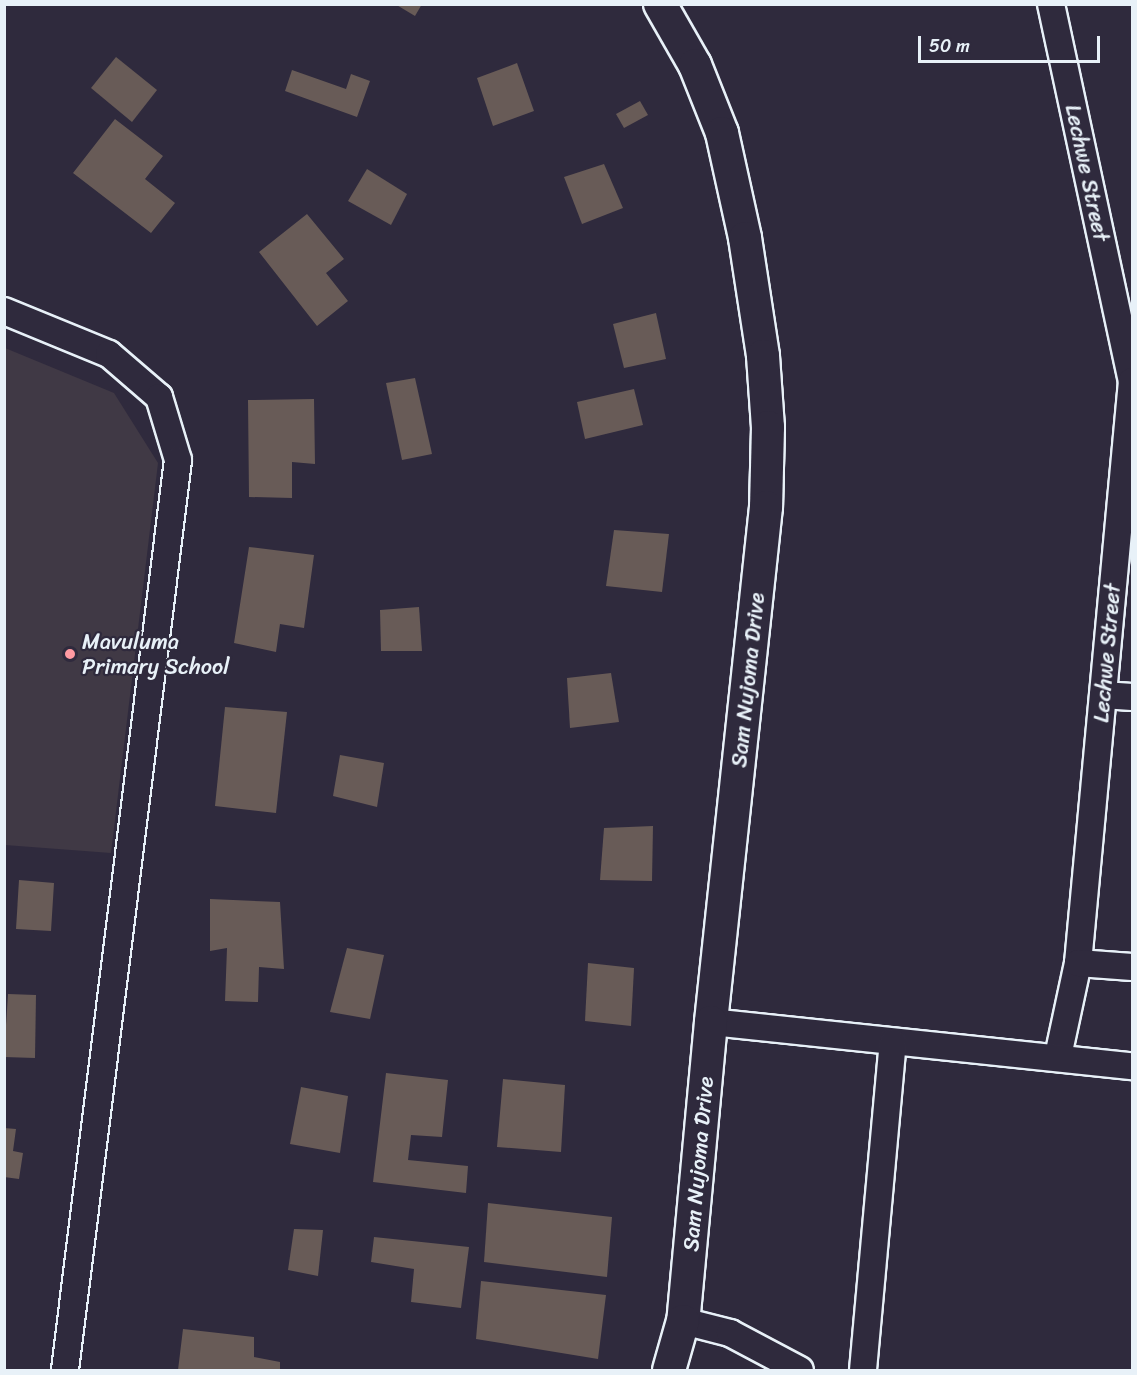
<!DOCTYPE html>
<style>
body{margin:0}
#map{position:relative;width:1137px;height:1375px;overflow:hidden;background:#2f2a3d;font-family:Sriracha,sans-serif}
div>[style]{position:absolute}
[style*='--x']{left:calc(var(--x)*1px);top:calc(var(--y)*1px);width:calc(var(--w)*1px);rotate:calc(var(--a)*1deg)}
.built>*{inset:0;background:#403945}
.building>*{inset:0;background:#685b57}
.roads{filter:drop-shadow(2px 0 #e8f1f8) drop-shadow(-2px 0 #e8f1f8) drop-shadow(0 2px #e8f1f8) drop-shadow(0 -2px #e8f1f8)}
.minor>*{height:26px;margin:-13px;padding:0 13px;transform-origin:13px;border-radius:13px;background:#2f2a3d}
.tertiary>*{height:32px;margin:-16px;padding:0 16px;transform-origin:16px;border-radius:16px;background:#2f2a3d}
.dots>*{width:16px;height:16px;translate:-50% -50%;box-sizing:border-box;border:3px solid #2f2a3d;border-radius:50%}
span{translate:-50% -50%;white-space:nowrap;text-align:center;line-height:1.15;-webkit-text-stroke:4.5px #2f2a3d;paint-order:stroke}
.street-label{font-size:22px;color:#e8f1f8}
.poi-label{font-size:22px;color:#e8f1f8}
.left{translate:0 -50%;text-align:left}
.frame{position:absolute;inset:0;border:6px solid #e8f1f8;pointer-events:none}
.scale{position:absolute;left:918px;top:36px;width:182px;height:27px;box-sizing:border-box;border:3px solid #e8f1f8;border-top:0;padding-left:8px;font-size:18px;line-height:21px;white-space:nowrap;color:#e8f1f8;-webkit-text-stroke:4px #2f2a3d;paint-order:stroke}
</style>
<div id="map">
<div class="built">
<div style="clip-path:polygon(5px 348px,114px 393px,158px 463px,111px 853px,5px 845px)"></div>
</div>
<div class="building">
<div style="clip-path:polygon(395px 4px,422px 4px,415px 16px)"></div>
<div style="clip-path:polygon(116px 57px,157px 90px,132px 122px,91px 88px)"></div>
<div style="clip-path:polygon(517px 63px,534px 111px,493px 126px,477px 78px)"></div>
<div style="clip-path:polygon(292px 70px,346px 89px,351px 74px,370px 81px,357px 117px,285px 91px)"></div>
<div style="clip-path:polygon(640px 101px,648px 115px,624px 128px,616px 114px)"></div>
<div style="clip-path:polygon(115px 119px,163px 156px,145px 179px,175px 203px,151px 233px,73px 173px)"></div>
<div style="clip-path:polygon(604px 164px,623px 208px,582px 224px,564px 177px)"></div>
<div style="clip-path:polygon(367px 169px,407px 194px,391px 225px,348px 201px)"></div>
<div style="clip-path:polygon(307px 214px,344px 259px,326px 273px,348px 301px,317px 326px,259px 252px)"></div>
<div style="clip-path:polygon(656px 313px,666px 359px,624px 368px,613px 324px)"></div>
<div style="clip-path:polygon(415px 378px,432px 454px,402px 460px,386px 383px)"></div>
<div style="clip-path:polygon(634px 389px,643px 425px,585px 439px,577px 402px)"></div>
<div style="clip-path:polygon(314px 399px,315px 464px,292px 462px,292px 498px,249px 497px,248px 400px)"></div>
<div style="clip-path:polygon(614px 530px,669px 534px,662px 592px,606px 586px)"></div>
<div style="clip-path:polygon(249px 547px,314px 555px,304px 628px,280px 624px,276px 652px,234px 643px)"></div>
<div style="clip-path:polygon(419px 607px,422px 651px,381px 651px,380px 610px)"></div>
<div style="clip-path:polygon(611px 673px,619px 722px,570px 728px,567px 678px)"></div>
<div style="clip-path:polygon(225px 707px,287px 712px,276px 813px,215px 806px)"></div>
<div style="clip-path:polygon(340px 755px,384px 763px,377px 807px,333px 796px)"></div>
<div style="clip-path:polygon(653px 826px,652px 881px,600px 880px,604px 828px)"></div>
<div style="clip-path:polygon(19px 880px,54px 883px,51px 931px,16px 929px)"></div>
<div style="clip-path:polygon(210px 899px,280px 902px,284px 969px,259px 967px,258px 1002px,225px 1001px,227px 948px,210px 951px)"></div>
<div style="clip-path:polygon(347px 948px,384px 955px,370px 1019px,330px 1012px)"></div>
<div style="clip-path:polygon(588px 963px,634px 968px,631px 1026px,585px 1021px)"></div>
<div style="clip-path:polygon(8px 994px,36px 995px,35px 1058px,4px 1057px)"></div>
<div style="clip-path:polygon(386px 1073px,448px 1080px,442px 1137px,411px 1135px,408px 1160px,468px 1166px,466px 1193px,373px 1182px)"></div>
<div style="clip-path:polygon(503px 1079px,565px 1085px,561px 1152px,497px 1147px)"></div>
<div style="clip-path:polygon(301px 1087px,348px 1096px,340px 1153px,290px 1144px)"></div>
<div style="clip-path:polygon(4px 1128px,16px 1129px,13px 1151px,23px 1153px,19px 1179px,4px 1177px)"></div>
<div style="clip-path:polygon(488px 1203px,612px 1217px,607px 1277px,484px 1262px)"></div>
<div style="clip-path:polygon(294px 1229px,323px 1230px,318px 1276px,288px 1270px)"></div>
<div style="clip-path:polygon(374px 1237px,469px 1247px,461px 1308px,411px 1302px,414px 1269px,371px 1262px)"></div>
<div style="clip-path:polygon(481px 1281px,606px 1295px,598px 1359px,476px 1339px)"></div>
<div style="clip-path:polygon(183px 1329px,254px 1337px,254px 1357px,280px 1362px,280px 1370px,178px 1370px)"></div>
</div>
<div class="roads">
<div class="minor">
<div style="--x:1051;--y:4;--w:386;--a:77.9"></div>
<div style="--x:1132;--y:381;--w:584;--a:95.3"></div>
<div style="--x:1078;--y:963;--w:95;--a:102.1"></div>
<div style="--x:4;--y:311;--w:113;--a:22.3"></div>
<div style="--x:109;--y:354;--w:66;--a:40.7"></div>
<div style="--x:159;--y:397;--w:66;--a:73.2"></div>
<div style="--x:178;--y:460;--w:917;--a:97.08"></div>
<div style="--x:1103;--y:695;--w:29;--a:4"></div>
<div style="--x:1078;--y:963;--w:54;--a:4.2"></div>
<div style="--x:711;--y:1022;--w:423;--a:6"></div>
<div style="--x:683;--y:1321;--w:49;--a:14.3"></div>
<div style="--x:730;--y:1333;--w:79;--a:27.9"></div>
<div style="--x:863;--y:1370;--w:329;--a:-84.8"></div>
</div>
<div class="tertiary">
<div style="--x:660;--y:4;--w:70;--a:60.2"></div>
<div style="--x:695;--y:65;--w:73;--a:68.3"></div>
<div style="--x:722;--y:133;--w:107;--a:77.6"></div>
<div style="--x:745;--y:238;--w:119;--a:81.3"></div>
<div style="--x:763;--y:356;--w:71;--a:86"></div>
<div style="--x:768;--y:427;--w:80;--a:91.4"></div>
<div style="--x:766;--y:507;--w:518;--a:96.1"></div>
<div style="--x:711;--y:1022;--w:300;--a:95.3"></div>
<div style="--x:683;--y:1321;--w:51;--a:105.9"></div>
</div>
</div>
<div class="dots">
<div style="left:70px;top:654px;background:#ff9aa2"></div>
</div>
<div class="street-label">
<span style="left:1087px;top:173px;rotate:78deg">Lechwe Street</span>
<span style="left:1107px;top:653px;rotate:-85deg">Lechwe Street</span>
<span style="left:748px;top:680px;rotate:-84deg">Sam Nujoma Drive</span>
<span style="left:698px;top:1164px;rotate:-85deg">Sam Nujoma Drive</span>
</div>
<div class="poi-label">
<span class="left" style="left:82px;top:654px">Mavuluma<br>Primary School</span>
</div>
<div class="frame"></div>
<div class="scale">50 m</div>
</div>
